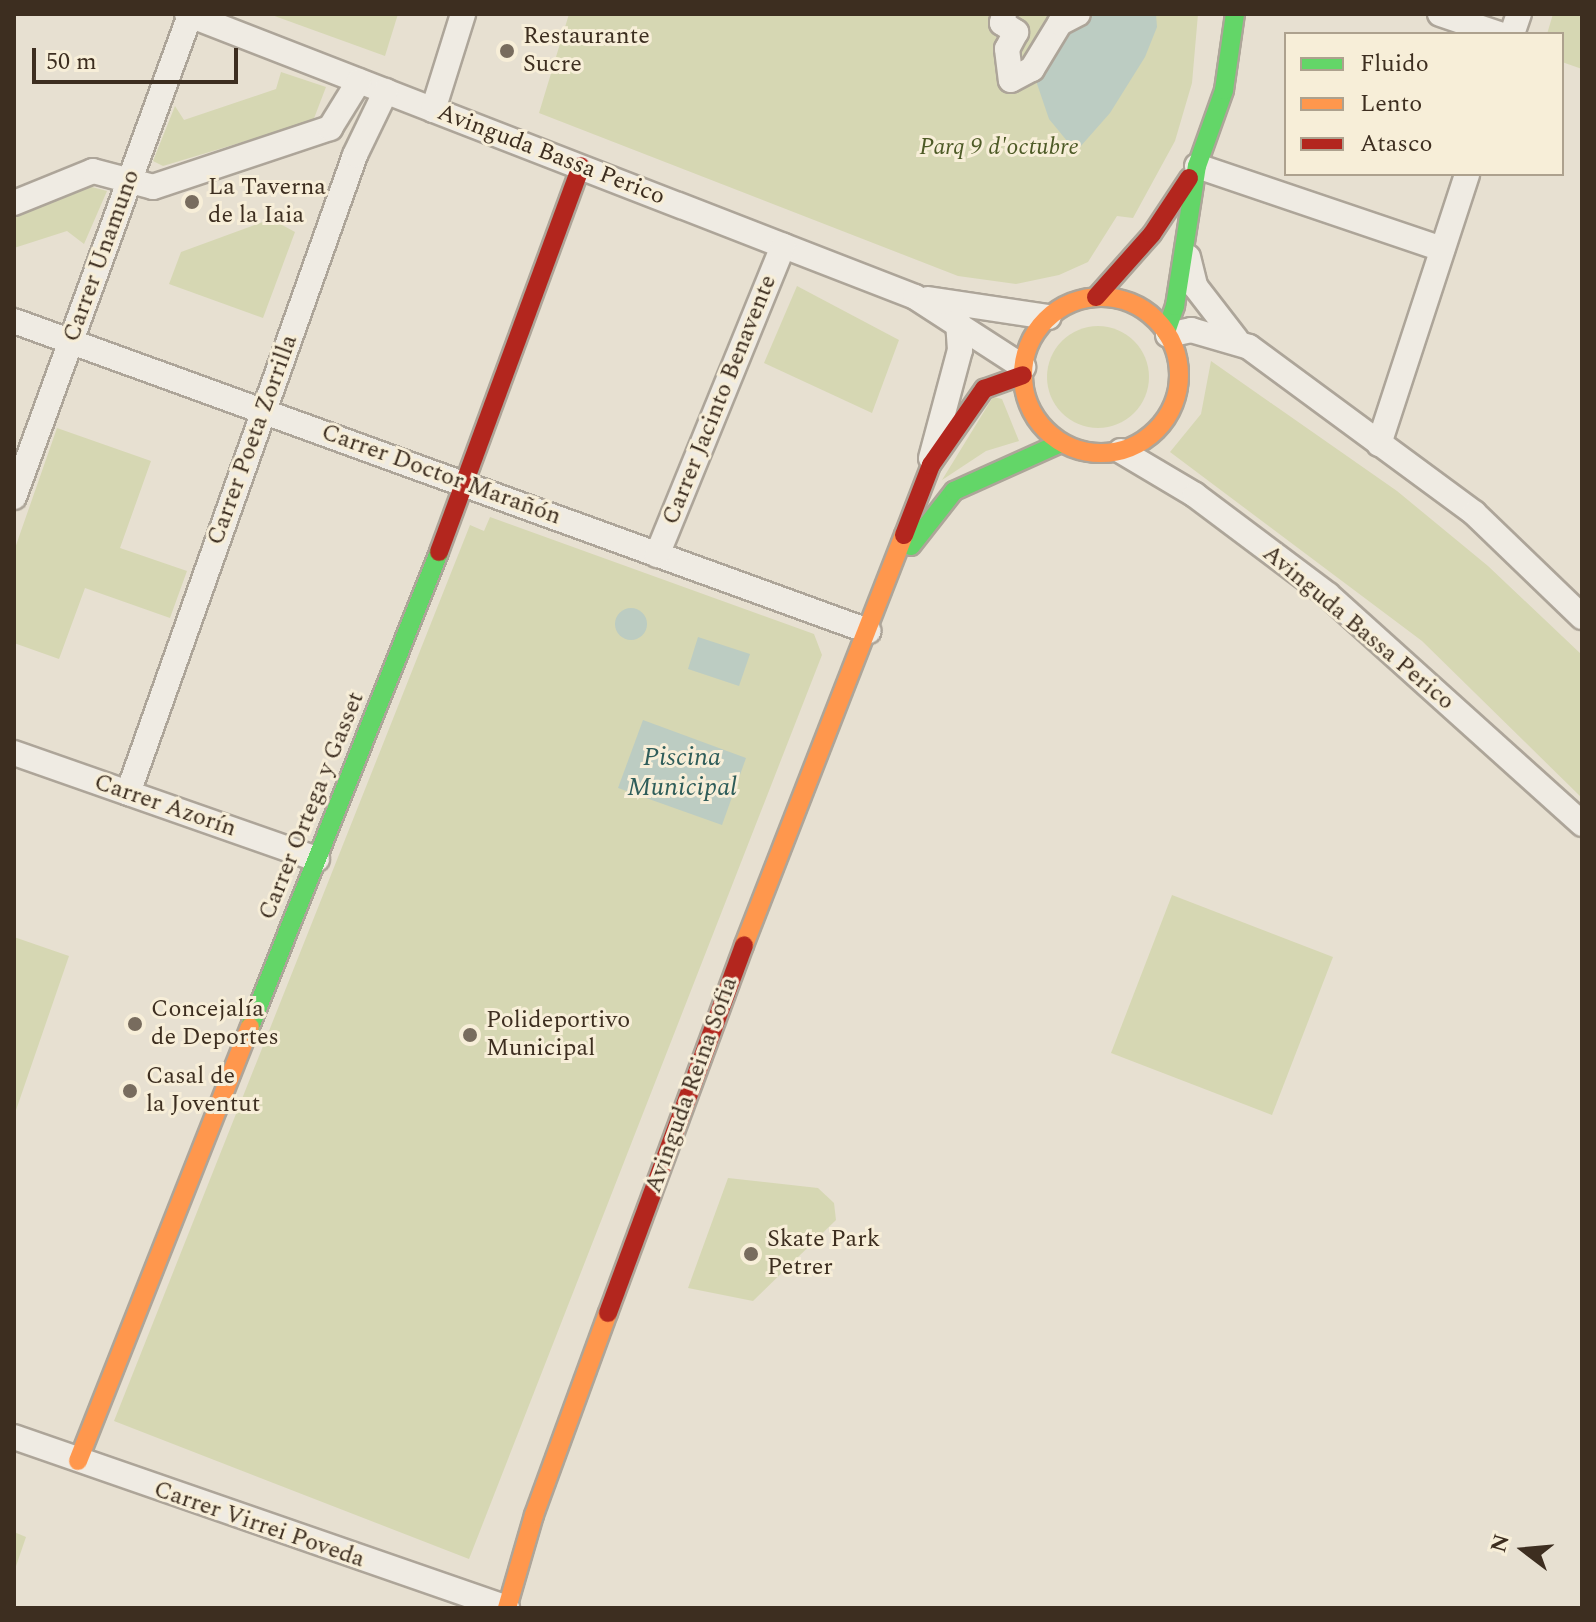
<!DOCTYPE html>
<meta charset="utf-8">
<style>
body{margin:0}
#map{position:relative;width:1596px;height:1622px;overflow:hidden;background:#e7e0d1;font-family:Spectral,serif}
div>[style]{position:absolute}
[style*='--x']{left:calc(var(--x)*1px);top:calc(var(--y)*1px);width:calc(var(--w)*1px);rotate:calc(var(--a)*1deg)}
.green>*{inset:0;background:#d6d7b3}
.round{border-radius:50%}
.water>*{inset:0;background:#bcccc2}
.roads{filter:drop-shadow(2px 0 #ada599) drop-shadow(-2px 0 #ada599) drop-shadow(0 2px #ada599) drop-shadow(0 -2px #ada599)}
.street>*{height:24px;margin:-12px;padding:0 12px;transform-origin:12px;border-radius:12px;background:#efebe3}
.fast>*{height:18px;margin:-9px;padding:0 9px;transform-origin:9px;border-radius:9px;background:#63d668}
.slow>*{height:18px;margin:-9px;padding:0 9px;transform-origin:9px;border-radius:9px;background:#ff974d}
.slow>.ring{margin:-9px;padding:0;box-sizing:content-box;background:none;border:18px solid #ff974d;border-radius:50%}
.jam>*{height:18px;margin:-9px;padding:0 9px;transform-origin:9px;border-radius:9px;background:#b3261e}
.dots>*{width:22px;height:22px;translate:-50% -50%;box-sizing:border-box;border:4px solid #f7eed8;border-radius:50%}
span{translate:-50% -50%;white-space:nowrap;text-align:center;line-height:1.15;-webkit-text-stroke:6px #f7eed8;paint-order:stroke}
.poi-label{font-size:24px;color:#3d2e20}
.left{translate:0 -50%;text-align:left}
.park-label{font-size:24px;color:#4d5a26;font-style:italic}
.street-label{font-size:24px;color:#3d2e20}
.water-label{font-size:26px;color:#2f5d5a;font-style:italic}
.frame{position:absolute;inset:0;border:16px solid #3d2e20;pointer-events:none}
.legend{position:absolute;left:1284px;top:32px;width:280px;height:144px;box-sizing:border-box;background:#f7eed8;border:2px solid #ada18e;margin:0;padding:10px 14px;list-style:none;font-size:24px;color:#3d2e20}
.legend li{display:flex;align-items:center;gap:16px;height:40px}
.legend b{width:40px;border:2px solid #ada18e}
.north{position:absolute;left:1484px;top:1510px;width:80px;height:80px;-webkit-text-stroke:6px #f7eed8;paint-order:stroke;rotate:286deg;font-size:22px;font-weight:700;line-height:32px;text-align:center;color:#3d2e20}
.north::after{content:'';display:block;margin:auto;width:28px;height:36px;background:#3d2e20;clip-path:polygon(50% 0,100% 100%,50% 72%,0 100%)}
.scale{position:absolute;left:32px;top:48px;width:206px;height:36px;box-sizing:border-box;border:4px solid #3d2e20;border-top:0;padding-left:10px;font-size:24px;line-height:28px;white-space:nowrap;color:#3d2e20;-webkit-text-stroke:6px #f7eed8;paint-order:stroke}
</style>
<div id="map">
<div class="green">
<div style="clip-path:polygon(269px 14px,398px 14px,385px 56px)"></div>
<div style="clip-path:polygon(569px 14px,1198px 14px,1192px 83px,1175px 141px,1133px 218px,1117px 216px,1088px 262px,1059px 275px,1016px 284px,958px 276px,539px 113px)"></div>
<div style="clip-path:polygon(1553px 14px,1582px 14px,1582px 69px,1562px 62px,1562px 34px,1547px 34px)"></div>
<div style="clip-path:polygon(281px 72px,326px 87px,313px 121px,163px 166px,153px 161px,175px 106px,184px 120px,276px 89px)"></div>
<div style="clip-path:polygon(88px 186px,107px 191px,84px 244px,67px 231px,14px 248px,14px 214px)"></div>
<div style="clip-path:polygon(271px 219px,295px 232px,263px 318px,169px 284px,181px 252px)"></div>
<div style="clip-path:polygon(797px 286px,899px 340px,872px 413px,764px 363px)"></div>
<div class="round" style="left:1047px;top:326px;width:102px;height:102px"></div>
<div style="clip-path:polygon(1211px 361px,1397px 491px,1488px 566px,1582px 655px,1582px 798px,1422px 641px,1170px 452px,1201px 414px)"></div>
<div style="clip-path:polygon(993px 397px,1002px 399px,1019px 441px,986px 451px,942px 480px)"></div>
<div style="clip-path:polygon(57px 428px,151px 461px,120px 548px,187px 571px,170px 618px,85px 588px,59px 659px,14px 643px,14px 551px)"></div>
<div style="clip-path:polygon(490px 517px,814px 634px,822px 655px,469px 1559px,114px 1421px,470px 525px,484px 531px)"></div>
<div style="clip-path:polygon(1172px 895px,1333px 957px,1272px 1115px,1111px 1053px)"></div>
<div style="clip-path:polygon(14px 937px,69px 956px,14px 1116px)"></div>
<div style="clip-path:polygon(728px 1178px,818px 1188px,834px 1203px,836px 1220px,753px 1301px,688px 1288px)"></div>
<div style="clip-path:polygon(14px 1532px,26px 1537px,14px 1572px)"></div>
</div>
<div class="water">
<div style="clip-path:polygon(1078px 14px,1156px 14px,1157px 27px,1145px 57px,1110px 113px,1080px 147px,1072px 147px,1049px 119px,1032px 69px)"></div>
<div class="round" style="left:615px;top:608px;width:32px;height:32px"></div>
<div style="clip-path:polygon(698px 637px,750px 654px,739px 686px,688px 669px)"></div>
<div style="clip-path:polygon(643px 720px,746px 758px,722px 825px,618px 788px)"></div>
</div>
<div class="roads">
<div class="street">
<div style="--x:187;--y:14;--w:781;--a:21.24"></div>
<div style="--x:915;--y:297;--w:129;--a:32.9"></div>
<div style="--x:1004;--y:14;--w:9;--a:103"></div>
<div style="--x:1002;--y:23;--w:17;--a:33"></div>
<div style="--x:1016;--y:32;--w:19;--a:118"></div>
<div style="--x:1007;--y:49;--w:31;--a:83"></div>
<div style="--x:1011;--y:80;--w:24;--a:-28"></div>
<div style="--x:1032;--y:69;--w:54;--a:-58.7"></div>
<div style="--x:1060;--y:23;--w:20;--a:-27"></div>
<div style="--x:1440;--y:14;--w:62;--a:18.7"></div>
<div style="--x:1512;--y:34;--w:21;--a:-71"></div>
<div style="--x:433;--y:110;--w:101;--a:-72.6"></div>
<div style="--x:1197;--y:166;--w:259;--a:18.7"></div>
<div style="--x:14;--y:203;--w:85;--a:-22.1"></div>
<div style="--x:93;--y:171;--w:62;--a:14.9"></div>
<div style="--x:153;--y:187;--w:187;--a:-18.4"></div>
<div style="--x:330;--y:128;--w:55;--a:-58.3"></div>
<div style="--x:1188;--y:257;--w:30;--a:76"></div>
<div style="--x:1195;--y:286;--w:67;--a:52.3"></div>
<div style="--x:928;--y:299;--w:122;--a:8.5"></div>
<div style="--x:14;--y:321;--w:909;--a:19.95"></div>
<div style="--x:1168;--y:335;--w:24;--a:-12"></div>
<div style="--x:1191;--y:330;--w:60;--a:16.3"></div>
<div style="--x:1249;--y:347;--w:280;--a:36.4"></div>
<div style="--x:1474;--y:513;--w:150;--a:43.9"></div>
<div style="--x:1379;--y:444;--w:284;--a:-71.9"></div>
<div style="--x:1121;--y:451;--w:86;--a:30.7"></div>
<div style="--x:1195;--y:495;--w:166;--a:36.9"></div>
<div style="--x:1328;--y:595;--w:342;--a:42"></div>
<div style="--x:931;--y:458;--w:112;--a:-75"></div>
<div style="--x:960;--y:350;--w:29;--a:-94"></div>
<div style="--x:14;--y:497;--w:513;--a:-69.94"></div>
<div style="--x:657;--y:555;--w:334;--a:-67.8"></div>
<div style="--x:14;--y:753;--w:321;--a:19.3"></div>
<div style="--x:128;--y:793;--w:677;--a:-70.41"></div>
<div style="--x:355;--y:155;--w:71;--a:-64.2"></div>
<div style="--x:14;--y:1437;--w:522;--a:19.13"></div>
</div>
<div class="fast">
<div style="--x:1166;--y:332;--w:28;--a:-71"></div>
<div style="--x:1175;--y:306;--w:142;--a:-81.1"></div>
<div style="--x:1197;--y:166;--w:81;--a:-70.4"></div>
<div style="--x:1224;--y:90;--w:77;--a:-81.8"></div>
<div style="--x:911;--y:546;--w:70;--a:-52"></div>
<div style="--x:954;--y:491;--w:117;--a:-24.2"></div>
<div style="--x:250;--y:1027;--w:511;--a:-68.3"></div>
</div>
<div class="slow">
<div class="ring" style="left:1023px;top:297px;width:138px;height:138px"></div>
<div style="--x:744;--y:945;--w:440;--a:-68.7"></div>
<div style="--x:78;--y:1461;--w:467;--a:-68.4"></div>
<div style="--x:507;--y:1608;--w:97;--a:-73.8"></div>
<div style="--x:534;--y:1515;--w:215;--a:-69.9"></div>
</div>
<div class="jam">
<div style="--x:1096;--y:297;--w:84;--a:-48.4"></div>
<div style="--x:1152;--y:234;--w:67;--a:-56.5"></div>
<div style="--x:904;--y:535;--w:75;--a:-68.9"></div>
<div style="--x:931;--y:465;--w:93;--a:-55.1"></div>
<div style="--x:984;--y:389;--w:41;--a:-19.7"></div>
<div style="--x:439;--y:552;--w:411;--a:-69.8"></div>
<div style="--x:608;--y:1313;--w:392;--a:-69.7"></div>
</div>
</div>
<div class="dots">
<div style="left:507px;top:51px;background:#786c5e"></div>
<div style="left:192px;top:202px;background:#786c5e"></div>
<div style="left:135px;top:1024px;background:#786c5e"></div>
<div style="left:470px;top:1035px;background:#786c5e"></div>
<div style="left:130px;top:1091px;background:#786c5e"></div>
<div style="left:751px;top:1254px;background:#786c5e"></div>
</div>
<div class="poi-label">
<span class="left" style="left:523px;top:51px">Restaurante<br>Sucre</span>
<span class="left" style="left:208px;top:202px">La Taverna<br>de la Iaia</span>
<span class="left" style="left:151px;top:1024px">Concejalía<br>de Deportes</span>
<span class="left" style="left:486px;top:1035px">Polideportivo<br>Municipal</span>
<span class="left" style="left:146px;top:1091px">Casal de<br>la Joventut</span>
<span class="left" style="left:767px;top:1254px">Skate Park<br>Petrer</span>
</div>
<div class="park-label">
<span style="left:999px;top:148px">Parq 9 d'octubre</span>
</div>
<div class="street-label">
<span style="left:551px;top:155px;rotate:21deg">Avinguda Bassa Perico</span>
<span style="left:102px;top:256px;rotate:-70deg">Carrer Unamuno</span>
<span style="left:720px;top:400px;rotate:-68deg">Carrer Jacinto Benavente</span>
<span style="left:253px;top:440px;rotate:-70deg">Carrer Poeta Zorrilla</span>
<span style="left:441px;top:475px;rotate:20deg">Carrer Doctor Marañón</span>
<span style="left:1358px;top:628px;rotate:40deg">Avinguda Bassa Perico</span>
<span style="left:165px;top:806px;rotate:19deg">Carrer Azorín</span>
<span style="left:312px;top:806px;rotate:-68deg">Carrer Ortega y Gasset</span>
<span style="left:692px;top:1085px;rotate:-70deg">Avinguda Reina Sofia</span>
<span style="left:259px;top:1525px;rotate:19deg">Carrer Virrei Poveda</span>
</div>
<div class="water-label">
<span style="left:682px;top:773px">Piscina<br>Municipal</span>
</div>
<div class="frame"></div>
<ul class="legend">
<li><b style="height:10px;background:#63d668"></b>Fluido</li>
<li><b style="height:10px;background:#ff974d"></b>Lento</li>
<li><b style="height:10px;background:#b3261e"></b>Atasco</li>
</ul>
<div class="north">N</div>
<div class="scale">50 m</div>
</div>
